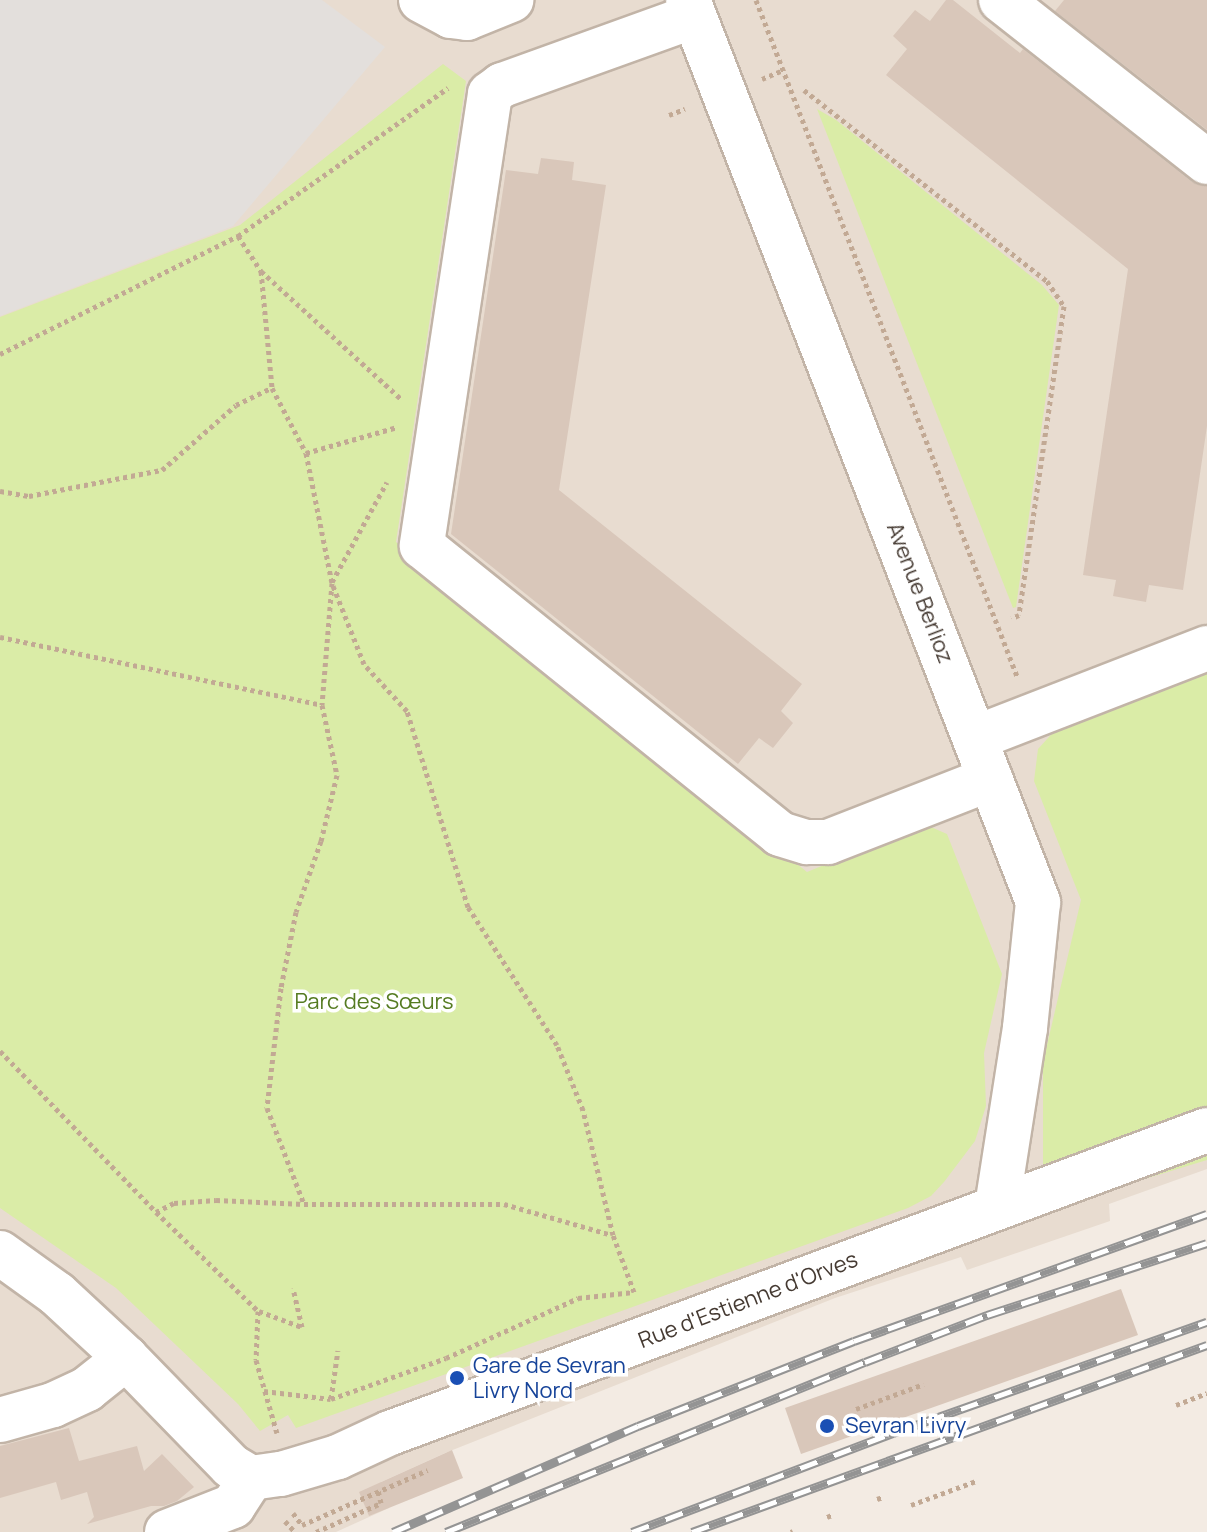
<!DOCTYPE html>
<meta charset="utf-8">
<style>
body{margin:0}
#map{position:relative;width:1207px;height:1532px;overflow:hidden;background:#f3ebe3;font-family:Manrope,sans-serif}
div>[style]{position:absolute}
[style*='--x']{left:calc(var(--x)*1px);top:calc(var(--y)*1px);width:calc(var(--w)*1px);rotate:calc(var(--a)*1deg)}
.residential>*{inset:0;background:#e8dcd0}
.green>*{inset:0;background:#daeca7}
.parking>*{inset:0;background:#e3dfdc}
.building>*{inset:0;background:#d9c7ba}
.path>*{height:5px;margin-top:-2.5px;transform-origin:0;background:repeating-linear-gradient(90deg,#c2a994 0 4px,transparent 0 8px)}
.roads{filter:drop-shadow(2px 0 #c2b4a7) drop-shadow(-2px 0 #c2b4a7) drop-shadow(0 2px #c2b4a7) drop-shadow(0 -2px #c2b4a7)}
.minor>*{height:44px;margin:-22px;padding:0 22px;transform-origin:22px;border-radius:22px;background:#fff}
.rail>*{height:9px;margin-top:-4.5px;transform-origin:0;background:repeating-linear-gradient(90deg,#fff 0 18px,#949494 0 36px);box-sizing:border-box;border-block:2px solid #949494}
.dots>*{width:22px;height:22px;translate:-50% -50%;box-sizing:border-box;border:4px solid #fff;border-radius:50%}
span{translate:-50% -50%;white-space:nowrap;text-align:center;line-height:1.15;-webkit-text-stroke:7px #fff;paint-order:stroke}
.street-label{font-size:22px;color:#453a32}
.park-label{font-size:22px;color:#557b21}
.transit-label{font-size:22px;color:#164399}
.left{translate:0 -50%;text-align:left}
</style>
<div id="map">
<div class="residential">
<div style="clip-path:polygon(0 0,1207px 0,1207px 1169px,1109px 1204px,1110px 1221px,967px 1270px,961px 1257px,835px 1298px,445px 1453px,381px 1482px,389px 1508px,336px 1532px,0 1532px)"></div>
</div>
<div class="green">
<div style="clip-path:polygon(443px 64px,466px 81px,396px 542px,807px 872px,924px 824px,947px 834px,1002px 974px,984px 1053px,986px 1106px,975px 1141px,944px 1182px,931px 1196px,908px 1208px,296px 1428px,288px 1415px,260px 1431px,238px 1404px,116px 1288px,0 1208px,0 317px,240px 225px)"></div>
<div style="clip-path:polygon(817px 109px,836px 120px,1042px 285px,1059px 305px,1016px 607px,1013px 608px)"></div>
<div style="clip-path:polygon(1207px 672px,1207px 1160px,1043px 1210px,1043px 1062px,1081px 900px,1034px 781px,1038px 749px,1058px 727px)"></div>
</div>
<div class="parking">
<div style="clip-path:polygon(0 0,322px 0,385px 47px,233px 226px,0 316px)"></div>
</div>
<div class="building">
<div style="clip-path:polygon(946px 0,953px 0,1020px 53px,1023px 49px,1192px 182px,1207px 186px,1207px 426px,1183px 590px,1149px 585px,1146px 602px,1113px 596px,1116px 580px,1083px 575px,1128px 269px,886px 75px,907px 49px,893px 36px,915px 10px,930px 21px)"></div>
<div style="clip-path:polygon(1064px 0,1207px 0,1207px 130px,1055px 11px)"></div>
<div style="clip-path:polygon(541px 158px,574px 162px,572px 180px,606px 185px,559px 490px,802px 684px,781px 711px,793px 723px,773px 748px,759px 738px,738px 764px,451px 534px,506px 170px,538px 174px)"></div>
<div style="clip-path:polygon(1121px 1289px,1138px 1335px,801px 1454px,785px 1408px)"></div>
<div style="clip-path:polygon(69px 1428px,79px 1461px,137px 1446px,144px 1471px,162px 1454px,194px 1487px,177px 1501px,164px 1506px,151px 1506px,87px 1524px,94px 1517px,87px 1492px,61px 1500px,56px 1482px,0 1498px,0 1446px)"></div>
<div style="clip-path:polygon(452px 1450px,463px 1478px,369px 1516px,359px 1492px)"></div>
</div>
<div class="path">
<div style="--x:756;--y:0;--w:725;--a:68.89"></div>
<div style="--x:762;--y:79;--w:23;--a:-23"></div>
<div style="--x:804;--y:90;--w:309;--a:38.2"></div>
<div style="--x:1047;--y:281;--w:30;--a:56"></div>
<div style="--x:1064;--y:306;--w:312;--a:98.3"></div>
<div style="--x:1019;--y:615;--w:8;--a:157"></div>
<div style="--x:669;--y:115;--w:17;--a:-21"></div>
<div style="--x:238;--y:236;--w:42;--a:56.7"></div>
<div style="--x:261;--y:271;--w:190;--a:42.4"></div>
<div style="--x:261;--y:271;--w:118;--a:84.6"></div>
<div style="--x:272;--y:388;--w:73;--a:62.4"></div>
<div style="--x:306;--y:453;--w:133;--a:78.7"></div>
<div style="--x:0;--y:354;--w:266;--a:-26.4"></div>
<div style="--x:238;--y:236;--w:257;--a:-35.2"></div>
<div style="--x:306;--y:453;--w:95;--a:-15.9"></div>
<div style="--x:0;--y:491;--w:29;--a:10"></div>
<div style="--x:29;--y:496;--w:136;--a:-11.1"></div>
<div style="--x:162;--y:470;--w:98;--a:-41.3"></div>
<div style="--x:236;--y:405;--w:39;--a:-26"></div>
<div style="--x:332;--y:582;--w:114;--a:-61.2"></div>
<div style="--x:0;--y:637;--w:329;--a:11.9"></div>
<div style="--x:0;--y:1051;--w:224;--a:45.9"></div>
<div style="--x:156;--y:1212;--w:142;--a:44.1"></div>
<div style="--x:258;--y:1311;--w:49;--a:92.3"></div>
<div style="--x:256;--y:1360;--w:76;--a:74"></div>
<div style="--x:156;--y:1212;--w:20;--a:-27"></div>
<div style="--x:174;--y:1203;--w:42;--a:-4.1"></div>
<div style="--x:216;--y:1200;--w:88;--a:2.6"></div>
<div style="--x:304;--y:1204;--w:200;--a:0"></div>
<div style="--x:504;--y:1204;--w:112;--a:16"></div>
<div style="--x:259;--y:1311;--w:46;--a:20.4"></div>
<div style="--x:302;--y:1327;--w:40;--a:-103"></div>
<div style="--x:264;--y:1391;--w:67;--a:6.8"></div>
<div style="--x:331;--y:1399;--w:122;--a:-19.6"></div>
<div style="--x:446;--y:1358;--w:145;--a:-24.4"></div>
<div style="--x:578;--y:1298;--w:56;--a:-6.1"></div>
<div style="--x:634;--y:1292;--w:61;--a:-110.2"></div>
<div style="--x:613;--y:1235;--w:129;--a:-103.5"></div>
<div style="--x:583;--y:1110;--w:70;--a:-111.8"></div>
<div style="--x:557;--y:1045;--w:164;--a:-122.8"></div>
<div style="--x:468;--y:907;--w:205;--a:-107.3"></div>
<div style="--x:407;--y:711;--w:64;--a:-132.5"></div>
<div style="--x:364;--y:664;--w:87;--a:-111.6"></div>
<div style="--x:332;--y:583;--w:122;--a:94.7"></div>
<div style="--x:322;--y:705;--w:72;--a:77.9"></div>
<div style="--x:337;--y:775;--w:68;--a:103.6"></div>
<div style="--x:321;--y:841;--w:75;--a:109.4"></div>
<div style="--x:296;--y:912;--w:77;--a:101.2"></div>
<div style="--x:281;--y:988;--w:121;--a:96.7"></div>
<div style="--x:267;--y:1108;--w:103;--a:68.9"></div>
<div style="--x:331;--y:1399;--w:49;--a:-81.9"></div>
<div style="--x:1176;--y:1405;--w:33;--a:-21"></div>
<div style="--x:856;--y:1409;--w:72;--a:-20.2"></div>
<div style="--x:877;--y:1499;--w:6;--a:-18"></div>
<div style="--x:911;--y:1505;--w:69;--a:-20.3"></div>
<div style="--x:293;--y:1513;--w:15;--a:53"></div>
<div style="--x:302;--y:1525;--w:137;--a:-23.6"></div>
<div style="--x:827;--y:1517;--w:5;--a:-22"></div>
<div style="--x:285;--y:1521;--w:15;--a:48"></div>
<div style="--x:316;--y:1532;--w:71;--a:-24"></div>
<div style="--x:381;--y:1503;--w:13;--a:-103"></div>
<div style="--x:791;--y:1532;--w:2;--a:-27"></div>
</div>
<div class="roads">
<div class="minor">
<div style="--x:421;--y:0;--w:34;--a:28"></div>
<div style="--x:451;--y:16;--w:16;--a:7"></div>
<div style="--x:467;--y:18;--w:48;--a:-22.2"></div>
<div style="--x:688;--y:0;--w:968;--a:68.79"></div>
<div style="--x:1038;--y:902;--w:127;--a:95.9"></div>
<div style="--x:1025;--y:1028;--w:180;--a:98.9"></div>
<div style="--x:1001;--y:0;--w:262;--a:38.2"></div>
<div style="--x:694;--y:16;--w:204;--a:160.2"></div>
<div style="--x:502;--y:85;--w:15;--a:143"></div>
<div style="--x:490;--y:94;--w:457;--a:98.6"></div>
<div style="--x:422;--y:546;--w:459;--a:38.8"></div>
<div style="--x:780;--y:834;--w:28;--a:17"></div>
<div style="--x:807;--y:842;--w:21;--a:0"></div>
<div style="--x:828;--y:842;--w:174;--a:-21.3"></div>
<div style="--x:975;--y:738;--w:249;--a:-21.2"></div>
<div style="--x:0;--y:1253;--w:70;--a:35.7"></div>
<div style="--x:57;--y:1294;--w:94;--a:42.8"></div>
<div style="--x:126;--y:1358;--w:151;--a:45.8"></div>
<div style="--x:231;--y:1466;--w:23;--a:31"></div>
<div style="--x:0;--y:1420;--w:55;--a:-15.8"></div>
<div style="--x:53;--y:1405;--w:38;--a:-25"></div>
<div style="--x:87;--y:1389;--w:50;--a:-38.5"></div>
<div style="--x:167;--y:1532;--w:71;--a:-21.5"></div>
<div style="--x:233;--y:1506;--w:33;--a:-57"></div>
<div style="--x:251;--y:1478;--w:30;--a:-8"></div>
<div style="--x:281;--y:1474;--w:59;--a:-16.6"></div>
<div style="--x:338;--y:1457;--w:57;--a:-24.8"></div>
<div style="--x:390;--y:1433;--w:871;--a:-20.35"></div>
</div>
</div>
<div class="rail">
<div style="--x:393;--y:1532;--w:267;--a:-23.4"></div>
<div style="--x:638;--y:1426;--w:232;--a:-21.5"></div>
<div style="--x:854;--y:1341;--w:375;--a:-19.8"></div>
<div style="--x:446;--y:1532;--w:452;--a:-22.1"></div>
<div style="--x:865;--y:1362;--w:131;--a:-21.1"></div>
<div style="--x:987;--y:1315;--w:231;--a:-18.1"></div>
<div style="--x:632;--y:1532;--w:279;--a:-20.8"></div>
<div style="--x:893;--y:1433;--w:333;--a:-19.5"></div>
<div style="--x:692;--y:1532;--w:548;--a:-19.96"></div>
</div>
<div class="dots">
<div style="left:457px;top:1378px;background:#1a4fb4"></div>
<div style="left:827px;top:1426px;background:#1a4fb4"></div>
</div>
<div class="street-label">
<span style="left:920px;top:593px;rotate:69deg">Avenue Berlioz</span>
<span style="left:748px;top:1300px;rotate:-21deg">Rue d'Estienne d'Orves</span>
</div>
<div class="park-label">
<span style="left:374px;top:1002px">Parc des Sœurs</span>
</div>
<div class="transit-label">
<span class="left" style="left:473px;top:1378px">Gare de Sevran<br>Livry Nord</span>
<span class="left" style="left:845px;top:1426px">Sevran Livry</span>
</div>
</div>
